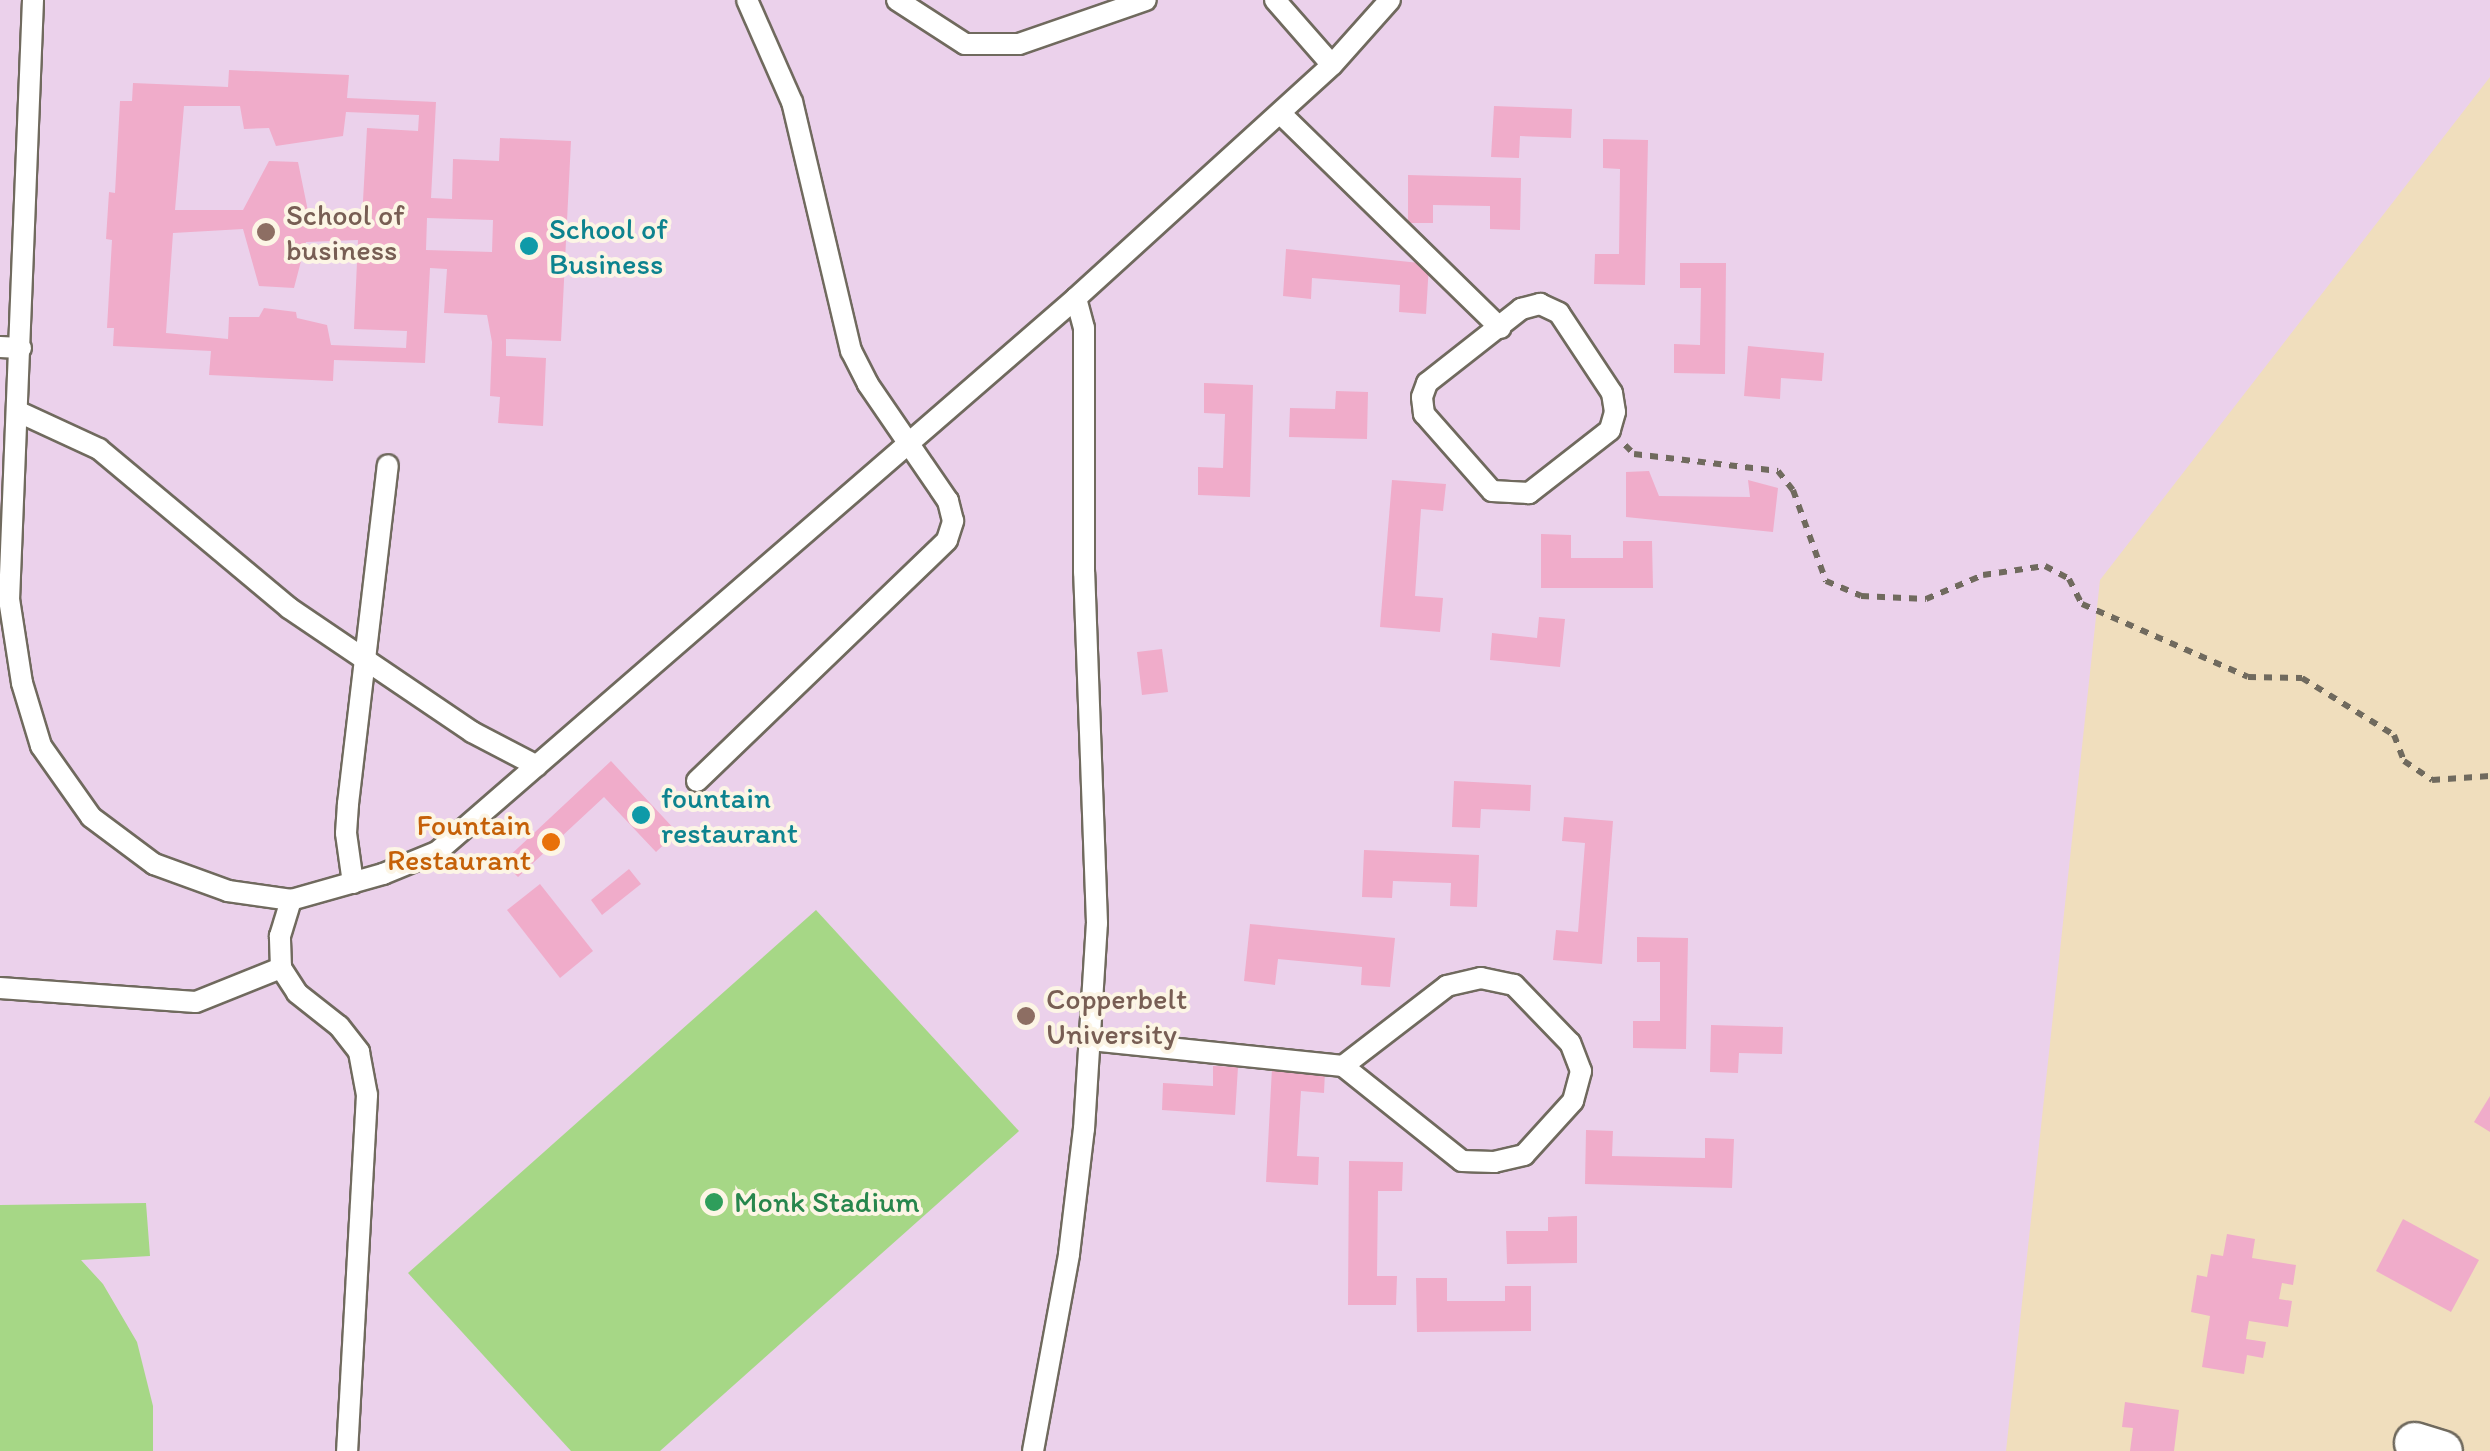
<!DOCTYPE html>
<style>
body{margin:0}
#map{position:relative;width:2490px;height:1451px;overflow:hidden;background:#f0debd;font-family:Itim,sans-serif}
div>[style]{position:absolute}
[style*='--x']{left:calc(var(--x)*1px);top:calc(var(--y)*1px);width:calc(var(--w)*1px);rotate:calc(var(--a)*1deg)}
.built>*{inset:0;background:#ebd1eb}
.green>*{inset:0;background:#a6d786}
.building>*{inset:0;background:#f0acca}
.path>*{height:6px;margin-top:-3px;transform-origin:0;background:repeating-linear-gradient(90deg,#706a5e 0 8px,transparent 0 16px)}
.roads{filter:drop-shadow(2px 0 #706a5e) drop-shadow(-2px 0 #706a5e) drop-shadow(0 2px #706a5e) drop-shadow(0 -2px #706a5e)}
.lane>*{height:20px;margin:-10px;padding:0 10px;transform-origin:10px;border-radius:10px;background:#fff}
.street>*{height:40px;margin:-20px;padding:0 20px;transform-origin:20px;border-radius:20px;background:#fff}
.dots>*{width:28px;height:28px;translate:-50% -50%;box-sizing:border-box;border:5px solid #fcf5e5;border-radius:50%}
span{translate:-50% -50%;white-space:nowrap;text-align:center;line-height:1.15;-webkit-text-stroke:8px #fcf5e5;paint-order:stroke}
.education-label{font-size:30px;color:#785e54}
.left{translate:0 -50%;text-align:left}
.culture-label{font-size:30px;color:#0d838f}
.food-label{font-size:30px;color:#c56008}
.right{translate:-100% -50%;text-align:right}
.leisure-label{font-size:30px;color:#27864d}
</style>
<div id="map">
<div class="built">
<div style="clip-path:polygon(0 0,2490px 0,2490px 77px,2100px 580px,2006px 1451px,0 1451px)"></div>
</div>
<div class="green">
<div style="clip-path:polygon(816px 910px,1019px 1131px,660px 1451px,571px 1451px,408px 1273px)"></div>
<div style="clip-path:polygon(146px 1203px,150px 1256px,81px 1260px,103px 1284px,137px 1342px,153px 1406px,153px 1451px,0 1451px,0 1205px)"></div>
</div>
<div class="building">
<div style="clip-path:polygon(evenodd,229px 70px,349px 75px,347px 98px,436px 102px,431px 198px,452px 199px,453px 159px,499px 161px,500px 138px,571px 141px,561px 341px,506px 339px,506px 356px,546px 358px,543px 426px,498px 423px,500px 397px,490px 396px,492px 342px,487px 315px,444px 313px,447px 269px,430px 268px,425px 363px,334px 360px,333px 381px,209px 375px,211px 351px,113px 346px,114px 328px,107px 328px,112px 240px,106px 239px,109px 192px,115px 193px,120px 101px,132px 101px,133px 83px,228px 87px,229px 70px,184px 106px,240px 106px,244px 129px,269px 128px,276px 146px,343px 136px,346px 112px,419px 115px,418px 131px,367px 128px,362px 219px,322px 218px,308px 211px,298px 162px,269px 161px,243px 210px,175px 210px,184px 106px,229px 70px,427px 218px,493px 220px,492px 252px,426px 250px,427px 218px,229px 70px,243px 229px,259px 286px,294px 288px,306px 242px,358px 240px,354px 329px,407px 331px,406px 348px,331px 345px,327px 325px,297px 318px,296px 312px,264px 308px,259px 317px,229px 317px,228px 339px,166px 333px,173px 233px,243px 229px)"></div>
<div style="clip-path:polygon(1494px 106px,1572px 109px,1571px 138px,1520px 136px,1519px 158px,1491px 157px)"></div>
<div style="clip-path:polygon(1603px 139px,1648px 140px,1645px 285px,1594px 284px,1595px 254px,1619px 254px,1620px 169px,1603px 168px)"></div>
<div style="clip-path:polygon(1408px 175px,1521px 178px,1520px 230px,1490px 229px,1490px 206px,1433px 205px,1433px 223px,1408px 223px)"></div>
<div style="clip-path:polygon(1286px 249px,1429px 264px,1426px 314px,1399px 312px,1400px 285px,1312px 278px,1311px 299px,1283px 296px)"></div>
<div style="clip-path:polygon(1680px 263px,1726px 263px,1725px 374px,1674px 373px,1674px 344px,1700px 345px,1701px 288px,1680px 288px)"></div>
<div style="clip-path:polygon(1748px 346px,1824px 353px,1822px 381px,1781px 378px,1780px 399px,1744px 396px)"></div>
<div style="clip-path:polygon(1204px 383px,1253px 385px,1250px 497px,1198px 495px,1198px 467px,1223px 468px,1225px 414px,1204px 413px)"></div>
<div style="clip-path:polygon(1336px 391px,1368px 392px,1367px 439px,1289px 437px,1290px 408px,1335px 409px)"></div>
<div style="clip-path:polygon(1649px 471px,1659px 496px,1750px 497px,1748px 480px,1778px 488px,1773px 532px,1626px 517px,1626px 472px)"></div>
<div style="clip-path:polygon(1392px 480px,1446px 484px,1443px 511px,1421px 509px,1415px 596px,1443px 598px,1440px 632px,1380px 627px)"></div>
<div style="clip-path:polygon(1541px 534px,1571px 535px,1571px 558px,1623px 558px,1623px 541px,1652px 541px,1653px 588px,1541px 588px)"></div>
<div style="clip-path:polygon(1539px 617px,1565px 619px,1560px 667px,1490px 660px,1492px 633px,1537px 638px)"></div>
<div style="clip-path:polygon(1162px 649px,1168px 692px,1142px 695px,1137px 652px)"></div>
<div style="clip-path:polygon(611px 761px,677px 832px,656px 852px,604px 797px,518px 877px,503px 862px)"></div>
<div style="clip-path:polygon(1454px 781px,1531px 785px,1530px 811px,1481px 809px,1480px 828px,1452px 827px)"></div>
<div style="clip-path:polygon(1564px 817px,1613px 821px,1602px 964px,1553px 960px,1556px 930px,1578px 932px,1585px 843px,1562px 841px)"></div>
<div style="clip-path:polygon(1364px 850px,1479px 855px,1477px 907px,1450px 906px,1451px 883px,1393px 881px,1392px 898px,1362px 897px)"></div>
<div style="clip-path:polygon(629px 869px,641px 884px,602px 915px,591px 900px)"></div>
<div style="clip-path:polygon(540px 884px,593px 951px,560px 978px,507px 910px)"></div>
<div style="clip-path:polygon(1250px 924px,1395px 938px,1390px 987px,1361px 985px,1362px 967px,1278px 959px,1275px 985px,1244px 981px)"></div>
<div style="clip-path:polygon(1637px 937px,1688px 938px,1686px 1049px,1633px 1048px,1633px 1021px,1660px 1021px,1660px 962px,1637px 962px)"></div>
<div style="clip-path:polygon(1711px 1025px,1783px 1027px,1782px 1054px,1739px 1053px,1738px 1073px,1710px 1072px)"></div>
<div style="clip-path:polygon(1213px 1066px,1238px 1067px,1235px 1115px,1162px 1110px,1163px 1083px,1213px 1086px)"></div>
<div style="clip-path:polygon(1272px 1068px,1325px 1071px,1324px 1093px,1301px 1091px,1297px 1156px,1319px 1157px,1318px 1185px,1266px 1182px)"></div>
<div style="clip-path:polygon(2490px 1096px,2490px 1132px,2474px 1122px)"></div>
<div style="clip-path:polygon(1586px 1130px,1613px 1131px,1612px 1156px,1705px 1158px,1705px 1138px,1734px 1139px,1732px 1188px,1585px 1184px)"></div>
<div style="clip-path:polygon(1349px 1161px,1403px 1162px,1402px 1191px,1378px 1191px,1377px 1276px,1397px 1276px,1396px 1305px,1348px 1305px)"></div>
<div style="clip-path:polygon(1577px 1216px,1577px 1263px,1507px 1264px,1506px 1231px,1548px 1231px,1548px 1217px)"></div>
<div style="clip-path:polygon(2403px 1219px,2479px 1260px,2451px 1312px,2376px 1271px)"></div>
<div style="clip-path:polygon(2227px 1234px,2255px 1239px,2252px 1258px,2296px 1265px,2293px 1285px,2282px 1283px,2279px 1299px,2292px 1301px,2288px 1327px,2249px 1321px,2246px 1339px,2266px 1342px,2263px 1358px,2247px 1355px,2244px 1374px,2202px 1367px,2210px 1316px,2191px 1312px,2197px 1275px,2207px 1277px,2211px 1254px,2223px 1256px)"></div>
<div style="clip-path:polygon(1416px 1278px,1447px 1278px,1447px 1301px,1505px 1301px,1505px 1286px,1531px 1286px,1531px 1331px,1417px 1332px)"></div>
<div style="clip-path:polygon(2125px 1402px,2179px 1410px,2174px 1451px,2130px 1451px,2133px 1428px,2122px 1427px)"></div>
</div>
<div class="path">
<div style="--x:1625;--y:445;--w:13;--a:45"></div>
<div style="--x:1634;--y:454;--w:145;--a:6.7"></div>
<div style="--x:1778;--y:471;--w:24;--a:52"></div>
<div style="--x:1793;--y:490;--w:97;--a:70.1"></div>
<div style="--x:1826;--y:581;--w:38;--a:23"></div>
<div style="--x:1861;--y:596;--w:65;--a:2.6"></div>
<div style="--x:1926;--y:599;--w:62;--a:-22.8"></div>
<div style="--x:1983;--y:575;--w:63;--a:-8.3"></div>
<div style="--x:2045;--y:566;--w:27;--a:28"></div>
<div style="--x:2069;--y:579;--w:28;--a:63"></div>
<div style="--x:2082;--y:604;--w:181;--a:23.7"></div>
<div style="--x:2248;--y:677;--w:54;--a:1.1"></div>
<div style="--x:2302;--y:678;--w:108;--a:31.8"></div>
<div style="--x:2394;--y:735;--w:28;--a:69"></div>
<div style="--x:2404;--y:761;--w:34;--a:34"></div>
<div style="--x:2432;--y:780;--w:58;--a:-3.9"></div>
</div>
<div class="roads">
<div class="lane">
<div style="--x:33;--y:0;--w:599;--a:92.29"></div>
<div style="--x:9;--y:599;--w:85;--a:81.2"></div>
<div style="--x:22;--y:683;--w:66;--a:73.2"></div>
<div style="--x:41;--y:746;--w:87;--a:54.8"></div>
<div style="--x:91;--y:817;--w:79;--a:36.7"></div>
<div style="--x:154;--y:864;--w:79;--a:20"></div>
<div style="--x:228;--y:891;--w:64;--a:8.1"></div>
<div style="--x:291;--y:900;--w:96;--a:-15.8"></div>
<div style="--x:383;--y:874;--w:58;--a:-22.2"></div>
<div style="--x:437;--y:852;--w:846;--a:-40.92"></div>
<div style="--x:1076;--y:298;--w:346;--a:-42.3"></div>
<div style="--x:1332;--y:65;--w:87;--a:-48.3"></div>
<div style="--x:897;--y:0;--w:81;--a:32.9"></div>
<div style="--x:965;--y:44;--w:54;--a:0"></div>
<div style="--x:1019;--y:44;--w:134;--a:-19.1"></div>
<div style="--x:1275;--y:0;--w:86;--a:48.8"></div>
<div style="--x:1280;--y:113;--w:308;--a:44.3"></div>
<div style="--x:1540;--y:304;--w:21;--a:25"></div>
<div style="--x:1559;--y:313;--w:96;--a:56.5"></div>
<div style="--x:1612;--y:393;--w:19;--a:81"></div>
<div style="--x:1615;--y:412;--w:19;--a:106"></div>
<div style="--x:1610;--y:430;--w:103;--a:142.1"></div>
<div style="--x:1529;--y:493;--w:37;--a:-177"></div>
<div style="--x:1492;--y:491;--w:103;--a:-131.4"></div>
<div style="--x:1424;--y:414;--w:17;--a:-97"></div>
<div style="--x:1422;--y:397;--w:15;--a:-70"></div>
<div style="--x:1427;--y:383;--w:120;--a:-38.2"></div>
<div style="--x:1521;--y:309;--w:20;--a:-15"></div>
<div style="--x:0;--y:347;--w:21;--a:3"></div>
<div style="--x:19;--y:412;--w:88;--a:24.8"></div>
<div style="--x:99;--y:449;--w:248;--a:39.9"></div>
<div style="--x:289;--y:608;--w:221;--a:34.1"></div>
<div style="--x:472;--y:732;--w:73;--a:27.6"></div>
<div style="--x:697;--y:781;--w:347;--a:-43.9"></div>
<div style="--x:947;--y:540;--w:20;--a:-72"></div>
<div style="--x:953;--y:521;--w:21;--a:-104"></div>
<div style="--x:948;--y:501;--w:142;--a:-124.4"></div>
<div style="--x:868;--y:384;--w:37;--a:-117"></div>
<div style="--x:851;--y:351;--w:256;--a:-103.3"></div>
<div style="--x:792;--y:102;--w:111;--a:-113.8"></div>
<div style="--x:353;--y:883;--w:50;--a:-98"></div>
<div style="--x:346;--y:833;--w:29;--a:-86"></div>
<div style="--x:348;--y:804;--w:341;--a:-83.3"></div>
<div style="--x:281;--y:968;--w:30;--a:57"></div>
<div style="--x:297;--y:993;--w:53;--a:38.2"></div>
<div style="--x:339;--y:1026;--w:33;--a:52"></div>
<div style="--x:359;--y:1052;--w:44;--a:79.5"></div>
<div style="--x:367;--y:1095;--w:357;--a:93.2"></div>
<div style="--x:0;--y:988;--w:196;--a:4.1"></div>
<div style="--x:196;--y:1002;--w:92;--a:-21.8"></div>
<div style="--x:281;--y:968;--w:32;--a:-92"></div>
<div style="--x:280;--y:936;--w:38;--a:-73"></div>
<div style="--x:1091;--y:1040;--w:253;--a:5.9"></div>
<div style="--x:1343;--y:1066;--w:152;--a:38.6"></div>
<div style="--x:1462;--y:1161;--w:32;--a:2"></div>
<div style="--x:1494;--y:1162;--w:31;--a:-13"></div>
<div style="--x:1524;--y:1155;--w:73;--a:-47.8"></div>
<div style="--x:1573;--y:1101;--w:31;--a:-75"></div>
<div style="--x:1581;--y:1071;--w:30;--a:-111"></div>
<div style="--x:1570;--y:1043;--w:81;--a:-134"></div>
<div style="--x:1514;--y:985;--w:34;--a:-168"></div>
<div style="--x:1481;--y:978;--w:35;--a:167"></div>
<div style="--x:1447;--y:986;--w:131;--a:142.4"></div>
<div style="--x:1033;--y:1451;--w:200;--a:-79.6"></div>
<div style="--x:1069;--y:1254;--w:126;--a:-83.2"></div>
<div style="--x:1084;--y:1129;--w:206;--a:-86.4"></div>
<div style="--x:1097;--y:923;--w:351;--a:-92.1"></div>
<div style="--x:1084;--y:572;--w:244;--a:-90"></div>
<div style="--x:1084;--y:328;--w:31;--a:-105"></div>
</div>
<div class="street">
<div style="--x:2415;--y:1443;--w:28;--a:17"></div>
</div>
</div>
<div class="dots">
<div style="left:266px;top:232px;background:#8d6e63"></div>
<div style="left:529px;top:246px;background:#0f9aa8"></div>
<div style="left:641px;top:815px;background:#0f9aa8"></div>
<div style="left:551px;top:842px;background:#e8710a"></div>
<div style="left:1026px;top:1016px;background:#8d6e63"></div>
<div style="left:714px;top:1202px;background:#2e9e5b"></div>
</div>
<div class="education-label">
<span class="left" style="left:286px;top:232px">School of<br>business</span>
<span class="left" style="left:1046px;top:1016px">Copperbelt<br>University</span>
</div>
<div class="culture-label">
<span class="left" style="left:549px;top:246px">School of<br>Business</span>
<span class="left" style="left:661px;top:815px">fountain<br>restaurant</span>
</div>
<div class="food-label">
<span class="right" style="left:531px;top:842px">Fountain<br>Restaurant</span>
</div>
<div class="leisure-label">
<span class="left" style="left:734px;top:1202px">Monk Stadium</span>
</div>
</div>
